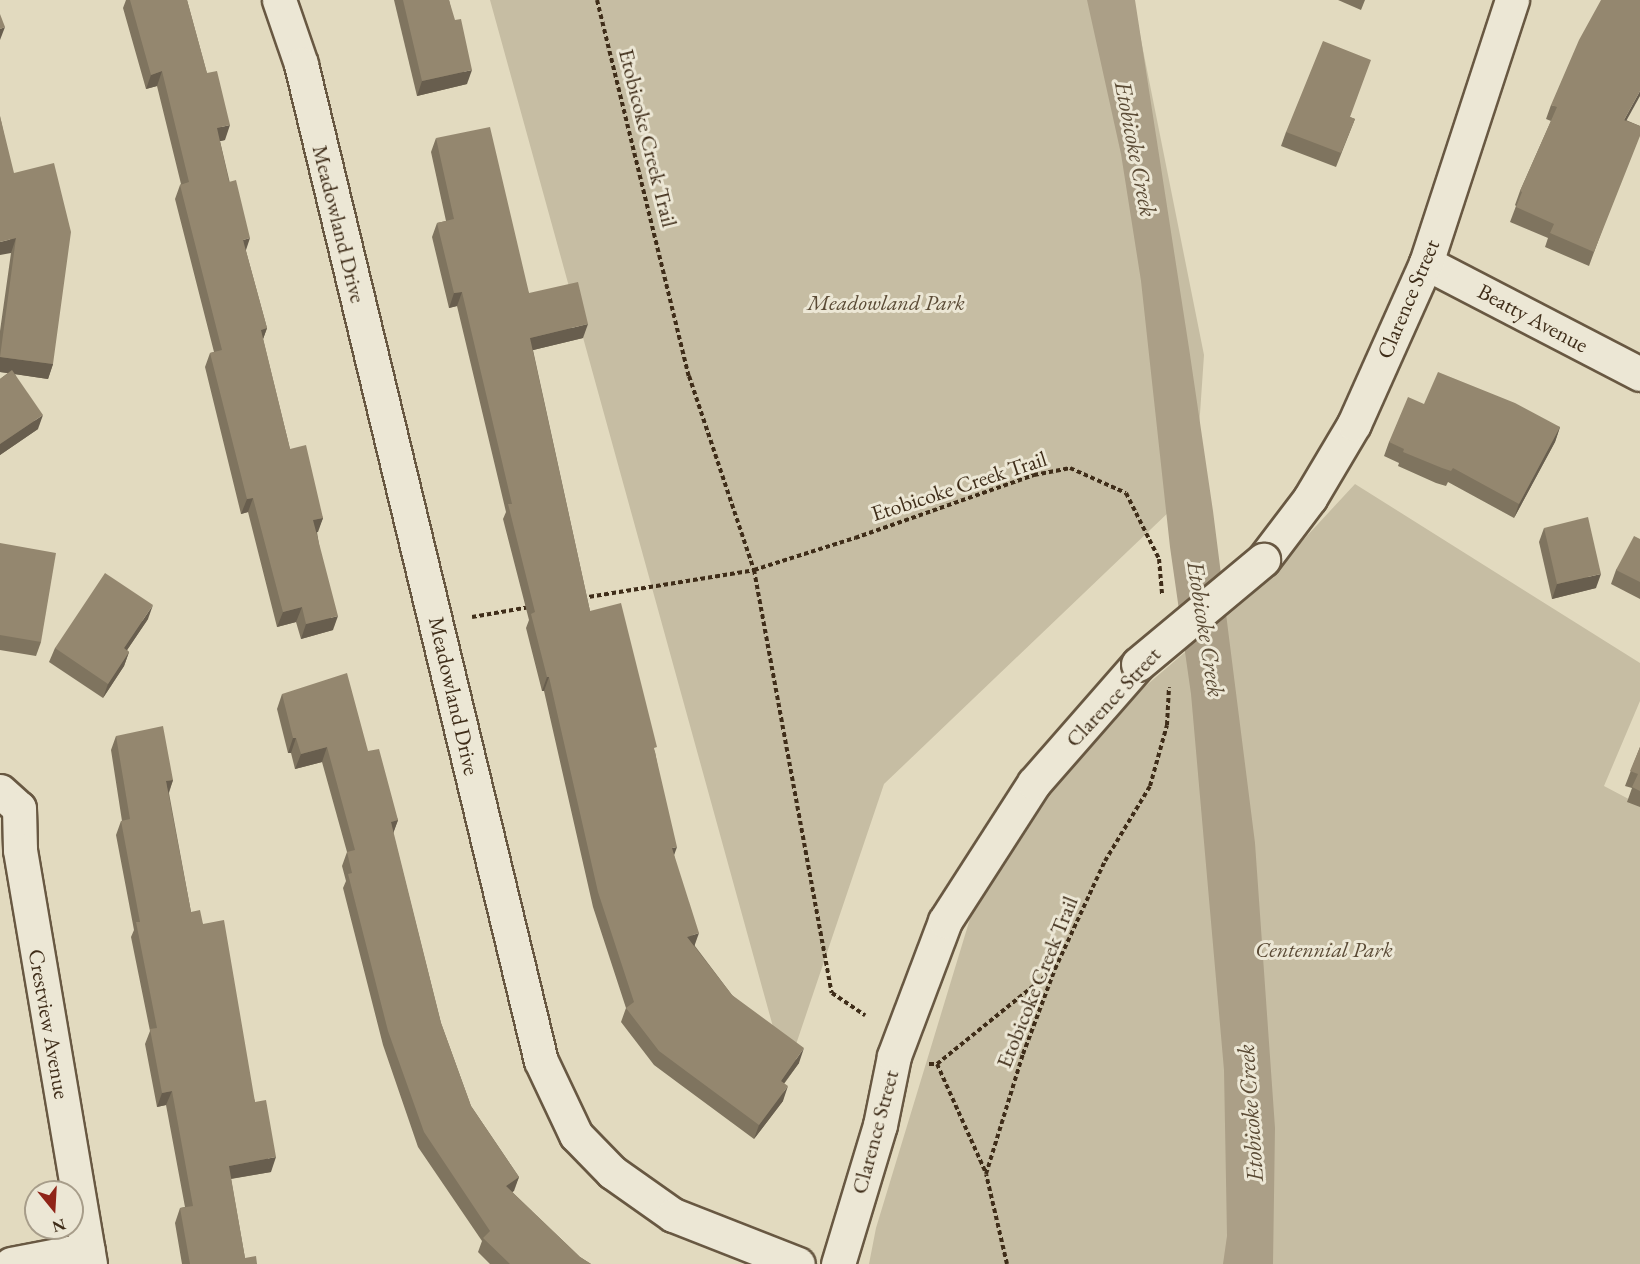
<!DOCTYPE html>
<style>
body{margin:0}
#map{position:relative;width:1640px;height:1264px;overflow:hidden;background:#e2dabf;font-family:"EB Garamond",serif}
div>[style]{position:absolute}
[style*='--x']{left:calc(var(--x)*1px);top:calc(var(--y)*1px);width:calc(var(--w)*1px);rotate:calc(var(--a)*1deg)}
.green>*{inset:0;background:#c6bda3}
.water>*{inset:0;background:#ab9f87}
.path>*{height:4px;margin-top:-2px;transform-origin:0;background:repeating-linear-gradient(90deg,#3f2d19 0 4.5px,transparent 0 7.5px)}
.roads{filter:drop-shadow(2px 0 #685842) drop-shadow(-2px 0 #685842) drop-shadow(0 2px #685842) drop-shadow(0 -2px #685842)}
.minor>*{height:33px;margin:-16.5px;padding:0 16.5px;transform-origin:16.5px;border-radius:16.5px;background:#ece7d5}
.tertiary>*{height:33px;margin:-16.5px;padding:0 16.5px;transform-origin:16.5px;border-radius:16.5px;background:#ece7d5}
.bridges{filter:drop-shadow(2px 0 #685842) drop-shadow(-2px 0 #685842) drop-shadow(0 2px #685842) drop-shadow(0 -2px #685842)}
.tertiary-bridge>*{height:33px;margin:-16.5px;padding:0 16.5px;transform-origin:16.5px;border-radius:16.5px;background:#ece7d5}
.wall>*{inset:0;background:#7f745f}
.shaded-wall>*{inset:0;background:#685e4e}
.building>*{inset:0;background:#94876f}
span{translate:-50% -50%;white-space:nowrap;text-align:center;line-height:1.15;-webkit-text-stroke:6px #ece7d5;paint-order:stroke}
.street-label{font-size:22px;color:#3f2d19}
.park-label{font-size:22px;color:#5a4a35;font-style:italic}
.water-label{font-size:24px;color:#5a4a34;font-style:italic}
.north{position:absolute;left:24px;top:1180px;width:60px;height:60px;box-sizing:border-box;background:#ece7d5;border:2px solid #a79d8a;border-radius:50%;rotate:162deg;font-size:16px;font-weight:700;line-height:24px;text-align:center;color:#3f2d19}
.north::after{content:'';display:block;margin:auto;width:21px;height:27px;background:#8f2418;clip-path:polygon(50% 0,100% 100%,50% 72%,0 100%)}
</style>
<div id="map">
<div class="green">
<div style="clip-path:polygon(490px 0,1133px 0,1204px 355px,1195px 487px,884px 784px,786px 1074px)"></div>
<div style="clip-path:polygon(1355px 484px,1640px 663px,1640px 701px,1604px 786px,1640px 805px,1640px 1264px,869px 1264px,876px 1228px,979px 889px,1093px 731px,1254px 593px)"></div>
</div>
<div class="water">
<div style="clip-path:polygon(1087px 0,1135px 0,1189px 348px,1213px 511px,1255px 843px,1275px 1128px,1273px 1264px,1223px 1264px,1227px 1236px,1224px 1070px,1191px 694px,1170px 547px,1141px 281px,1121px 154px)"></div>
</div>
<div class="path">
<div style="--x:597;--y:0;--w:387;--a:76.3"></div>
<div style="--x:689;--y:376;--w:205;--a:71.5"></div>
<div style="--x:754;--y:570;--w:430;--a:79.6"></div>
<div style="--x:832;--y:993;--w:40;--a:34"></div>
<div style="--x:582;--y:598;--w:174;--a:-9.2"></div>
<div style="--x:754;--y:570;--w:106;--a:-17.6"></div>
<div style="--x:855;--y:538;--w:190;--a:-19.4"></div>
<div style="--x:1034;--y:475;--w:37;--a:-11"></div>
<div style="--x:1070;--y:468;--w:61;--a:24.1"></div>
<div style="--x:1126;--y:493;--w:74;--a:63.4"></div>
<div style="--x:1159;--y:559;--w:37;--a:85"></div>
<div style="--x:472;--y:617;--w:59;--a:-9.8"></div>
<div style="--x:929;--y:1064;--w:8;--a:0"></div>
<div style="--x:937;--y:1064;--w:120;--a:65.8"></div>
<div style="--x:937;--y:1064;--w:149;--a:-39"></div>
<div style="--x:1007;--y:1264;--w:92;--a:-103.1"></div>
<div style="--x:986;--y:1174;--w:126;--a:-72.9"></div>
<div style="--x:1023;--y:1054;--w:91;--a:-69.4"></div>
<div style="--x:1055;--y:969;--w:119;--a:-65.2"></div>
<div style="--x:1105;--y:861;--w:87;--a:-59"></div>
<div style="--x:1150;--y:786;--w:63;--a:-74.4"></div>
<div style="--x:1167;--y:725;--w:38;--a:-87"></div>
</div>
<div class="roads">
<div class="minor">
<div style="--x:279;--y:0;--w:68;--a:71"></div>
<div style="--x:301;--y:64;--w:1025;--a:76.47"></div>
<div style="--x:541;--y:1061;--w:82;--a:64.7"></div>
<div style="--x:576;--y:1135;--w:52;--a:45.8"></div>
<div style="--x:612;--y:1172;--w:75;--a:35.2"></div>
<div style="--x:673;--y:1215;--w:134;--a:21.4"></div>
<div style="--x:1426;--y:263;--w:241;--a:27.4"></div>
<div style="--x:0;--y:791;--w:25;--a:42"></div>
<div style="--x:19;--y:808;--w:42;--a:88.6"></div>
<div style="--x:20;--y:850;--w:420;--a:80.4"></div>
<div style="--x:11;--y:1264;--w:78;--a:-11"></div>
</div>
<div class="tertiary">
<div style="--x:1263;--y:560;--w:78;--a:-52.8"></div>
<div style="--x:1310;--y:498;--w:86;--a:-59.3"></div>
<div style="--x:1354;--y:424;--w:176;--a:-65.9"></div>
<div style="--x:1426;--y:263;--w:277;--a:-71.9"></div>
<div style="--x:838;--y:1264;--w:145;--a:-73.2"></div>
<div style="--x:880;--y:1125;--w:70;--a:-78.5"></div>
<div style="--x:894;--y:1056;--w:144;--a:-69.3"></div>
<div style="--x:945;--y:921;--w:164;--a:-57.2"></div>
<div style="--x:1034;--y:783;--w:158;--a:-48.8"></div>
</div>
</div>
<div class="bridges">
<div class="tertiary-bridge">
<div style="--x:1138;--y:664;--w:163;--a:-39.8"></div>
</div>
</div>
<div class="wall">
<div style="clip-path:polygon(126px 0,187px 0,225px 140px,220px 141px,246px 251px,267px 328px,263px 339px,290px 449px,323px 518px,317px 532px,333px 630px,301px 639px,296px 622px,277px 627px,248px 512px,241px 514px,205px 367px,210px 353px,214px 352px,175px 199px,180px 185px,181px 184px,157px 86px,146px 89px,123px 8px)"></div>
<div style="clip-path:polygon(394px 0,449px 0,467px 84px,417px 96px)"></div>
<div style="clip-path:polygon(1338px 0,1365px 0,1361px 10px)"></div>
<div style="clip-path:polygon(1551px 105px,1626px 120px,1640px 126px,1589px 266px,1545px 247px,1548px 238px,1510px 222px,1516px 206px,1515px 205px,1520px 191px,1551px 121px,1546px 119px)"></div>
<div style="clip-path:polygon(0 116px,53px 364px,48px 379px,15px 374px,38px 429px,0 455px,0 379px,8px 373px,0 372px,0 331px,11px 253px)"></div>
<div style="clip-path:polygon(1350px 117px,1355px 119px,1336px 167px,1281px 146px,1286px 132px)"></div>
<div style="clip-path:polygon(436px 138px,529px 293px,583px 338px,533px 350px,590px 611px,655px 752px,674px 855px,695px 946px,732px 995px,799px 1063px,784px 1084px,783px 1101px,754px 1139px,654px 1065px,621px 1022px,626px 1008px,593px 907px,544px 691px,542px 691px,526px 628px,529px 620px,503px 519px,506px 512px,457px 306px,449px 308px,432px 237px,437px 223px,446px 221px,431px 152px)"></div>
<div style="clip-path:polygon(1424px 404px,1560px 427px,1555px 442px,1514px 518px,1448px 482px,1446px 486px,1436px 483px,1398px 466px,1399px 463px,1384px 456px,1389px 442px)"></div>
<div style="clip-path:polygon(1544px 528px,1596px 588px,1552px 599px,1539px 542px)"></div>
<div style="clip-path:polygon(1640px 539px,1640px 599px,1611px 584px,1616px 570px)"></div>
<div style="clip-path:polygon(0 543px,41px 642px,36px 656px,0 650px)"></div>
<div style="clip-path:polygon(148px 619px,127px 650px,129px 652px,124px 666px,103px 698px,49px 662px,55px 648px)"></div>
<div style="clip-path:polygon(282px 694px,368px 751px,398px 820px,393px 833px,441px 1023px,471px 1106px,519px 1177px,512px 1192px,580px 1257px,591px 1264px,490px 1264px,478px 1252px,482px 1241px,418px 1147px,383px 1045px,343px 888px,346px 881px,342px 866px,347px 852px,322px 762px,295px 769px,291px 753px,288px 753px,277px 709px)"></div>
<div style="clip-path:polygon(116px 736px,173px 780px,169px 793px,191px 912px,203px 924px,255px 1102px,271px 1172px,231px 1179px,245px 1258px,257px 1264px,182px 1264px,175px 1223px,180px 1208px,185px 1207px,166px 1105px,157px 1107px,145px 1044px,150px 1031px,131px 937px,134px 930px,116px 835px,121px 821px,122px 821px,111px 750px)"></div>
<div style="clip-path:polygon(1640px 747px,1640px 807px,1627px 802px,1632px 788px,1625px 786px)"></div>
</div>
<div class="shaded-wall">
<div style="clip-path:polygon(5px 27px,0 40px,0 29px)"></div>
<div style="clip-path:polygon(472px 70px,467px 84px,417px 96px,422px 81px)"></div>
<div style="clip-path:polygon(162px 71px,157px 86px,146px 89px,151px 75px)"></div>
<div style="clip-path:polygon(1640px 91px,1640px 96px,1619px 134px,1624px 120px)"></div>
<div style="clip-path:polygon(230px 125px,225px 140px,212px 143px,217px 128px)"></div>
<div style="clip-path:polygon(16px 238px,11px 253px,0 255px,0 242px)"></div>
<div style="clip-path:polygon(250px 238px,245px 253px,243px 240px)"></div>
<div style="clip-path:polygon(462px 292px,457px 306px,449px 308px,454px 293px)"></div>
<div style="clip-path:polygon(588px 324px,583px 338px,525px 352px,530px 338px)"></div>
<div style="clip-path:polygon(267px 328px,262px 342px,261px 330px)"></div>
<div style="clip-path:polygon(0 357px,53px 364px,48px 379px,0 372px)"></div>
<div style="clip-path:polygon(43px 415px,38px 429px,0 455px,0 444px)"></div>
<div style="clip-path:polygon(1560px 427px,1555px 442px,1514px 518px,1519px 504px)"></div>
<div style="clip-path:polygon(253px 498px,248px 512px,241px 514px,247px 499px)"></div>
<div style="clip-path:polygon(323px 518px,318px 532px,308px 534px,313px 520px)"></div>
<div style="clip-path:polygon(1601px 574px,1596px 588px,1552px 599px,1557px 584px)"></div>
<div style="clip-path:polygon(153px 605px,148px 619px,119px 662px,124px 648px)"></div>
<div style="clip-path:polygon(302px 607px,296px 622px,277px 627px,283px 612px)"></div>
<div style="clip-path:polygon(338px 616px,333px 630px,301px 639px,306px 624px)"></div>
<div style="clip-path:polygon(129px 652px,124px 666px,103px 698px,108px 684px)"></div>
<div style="clip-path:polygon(547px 677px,549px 677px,544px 691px,542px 691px)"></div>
<div style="clip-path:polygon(293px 738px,296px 738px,291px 753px,288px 753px)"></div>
<div style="clip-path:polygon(327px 747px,322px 762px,295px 769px,301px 754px)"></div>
<div style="clip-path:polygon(173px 780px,168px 794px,166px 781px)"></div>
<div style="clip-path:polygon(398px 820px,393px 834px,391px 822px)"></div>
<div style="clip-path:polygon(677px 847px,672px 861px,672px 848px)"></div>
<div style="clip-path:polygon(699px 933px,694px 947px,687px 937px)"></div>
<div style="clip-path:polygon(804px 1048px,799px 1063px,775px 1095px,781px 1081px)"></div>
<div style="clip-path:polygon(788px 1086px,783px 1101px,754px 1139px,759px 1125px)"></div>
<div style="clip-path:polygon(172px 1091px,166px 1105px,157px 1107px,162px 1093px)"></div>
<div style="clip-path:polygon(276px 1157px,271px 1172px,223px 1180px,229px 1166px)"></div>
<div style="clip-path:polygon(519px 1177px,514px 1191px,501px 1200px,506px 1186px)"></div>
</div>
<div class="building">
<div style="clip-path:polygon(130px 0,187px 0,207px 73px,217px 71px,230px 125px,217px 128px,229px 182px,236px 180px,250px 238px,243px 240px,267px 328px,261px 330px,290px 449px,306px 445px,323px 518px,313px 520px,338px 616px,306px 624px,302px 607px,283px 612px,253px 498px,247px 499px,210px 353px,222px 350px,180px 185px,189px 182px,162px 71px,151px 75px)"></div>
<div style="clip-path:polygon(403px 0,449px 0,455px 20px,461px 19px,472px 70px,422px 81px)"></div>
<div style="clip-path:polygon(1601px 0,1640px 0,1640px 91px,1624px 120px,1640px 126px,1640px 136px,1594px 252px,1550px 233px,1554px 224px,1516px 207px,1522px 192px,1520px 191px,1557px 107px,1551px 105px,1579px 40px)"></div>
<div style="clip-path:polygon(0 14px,5px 27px,0 29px)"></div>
<div style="clip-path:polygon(1323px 41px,1371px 60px,1350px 117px,1355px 119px,1341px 153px,1286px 132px)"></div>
<div style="clip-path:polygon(0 116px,14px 173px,54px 163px,71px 232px,53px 364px,0 357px,16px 238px,0 242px)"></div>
<div style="clip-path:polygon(490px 127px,529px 293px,578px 282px,588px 324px,530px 338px,590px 611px,621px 603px,657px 747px,654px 748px,677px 847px,672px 848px,699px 933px,687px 937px,732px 995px,804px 1048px,781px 1081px,788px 1086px,759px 1125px,659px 1051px,626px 1008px,634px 1002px,598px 892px,549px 677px,547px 677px,531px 614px,535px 612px,508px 504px,512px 504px,462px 292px,454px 293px,437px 223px,454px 219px,436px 138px)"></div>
<div style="clip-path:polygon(12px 370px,43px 415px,0 444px,0 379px)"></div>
<div style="clip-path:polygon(1438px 372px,1515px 403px,1560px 427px,1519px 504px,1453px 468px,1451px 471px,1442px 468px,1403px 452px,1404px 449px,1389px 442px,1408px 397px,1424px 404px)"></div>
<div style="clip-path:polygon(1588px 517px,1601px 574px,1557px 584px,1544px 528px)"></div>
<div style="clip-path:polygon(1634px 536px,1640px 539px,1640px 582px,1616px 570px)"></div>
<div style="clip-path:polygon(0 543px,56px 553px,41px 642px,0 635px)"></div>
<div style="clip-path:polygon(105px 573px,153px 605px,124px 648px,129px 652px,108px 684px,55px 648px)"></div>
<div style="clip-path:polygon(347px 673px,368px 751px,379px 749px,398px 820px,391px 822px,441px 1023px,471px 1106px,519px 1177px,506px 1186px,580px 1257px,591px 1264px,510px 1264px,483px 1238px,490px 1231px,424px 1132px,388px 1031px,348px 874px,352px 873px,347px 852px,355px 850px,327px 747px,301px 754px,296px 738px,293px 738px,282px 694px)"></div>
<div style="clip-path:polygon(163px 726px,173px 780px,166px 781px,191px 912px,200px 910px,203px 924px,224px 920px,255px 1102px,266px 1100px,276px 1157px,229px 1166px,245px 1258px,256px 1256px,257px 1264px,190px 1264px,180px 1208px,193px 1206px,172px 1091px,162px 1093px,150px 1029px,157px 1028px,136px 922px,140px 922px,121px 821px,130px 819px,116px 736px)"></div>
<div style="clip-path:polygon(1640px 747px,1640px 791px,1632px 787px,1638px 774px,1630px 771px)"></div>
</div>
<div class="street-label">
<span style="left:648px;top:138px;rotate:76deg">Etobicoke Creek Trail</span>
<span style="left:339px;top:224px;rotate:76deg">Meadowland Drive</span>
<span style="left:1408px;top:299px;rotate:-67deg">Clarence Street</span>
<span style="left:1533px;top:318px;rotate:28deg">Beatty Avenue</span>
<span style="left:959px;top:486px;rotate:-18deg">Etobicoke Creek Trail</span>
<span style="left:454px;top:696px;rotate:77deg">Meadowland Drive</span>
<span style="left:1113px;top:697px;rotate:-47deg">Clarence Street</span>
<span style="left:1037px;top:982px;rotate:-68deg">Etobicoke Creek Trail</span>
<span style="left:49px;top:1024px;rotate:80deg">Crestview Avenue</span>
<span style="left:875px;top:1132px;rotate:-75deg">Clarence Street</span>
</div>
<div class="park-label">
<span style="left:886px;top:303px">Meadowland Park</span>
<span style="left:1324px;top:950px">Centennial Park</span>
</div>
<div class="water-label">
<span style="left:1136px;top:149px;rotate:79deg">Etobicoke Creek</span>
<span style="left:1206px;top:629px;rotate:81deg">Etobicoke Creek</span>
<span style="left:1250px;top:1113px;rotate:-94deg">Etobicoke Creek</span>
</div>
<div class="north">N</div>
</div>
